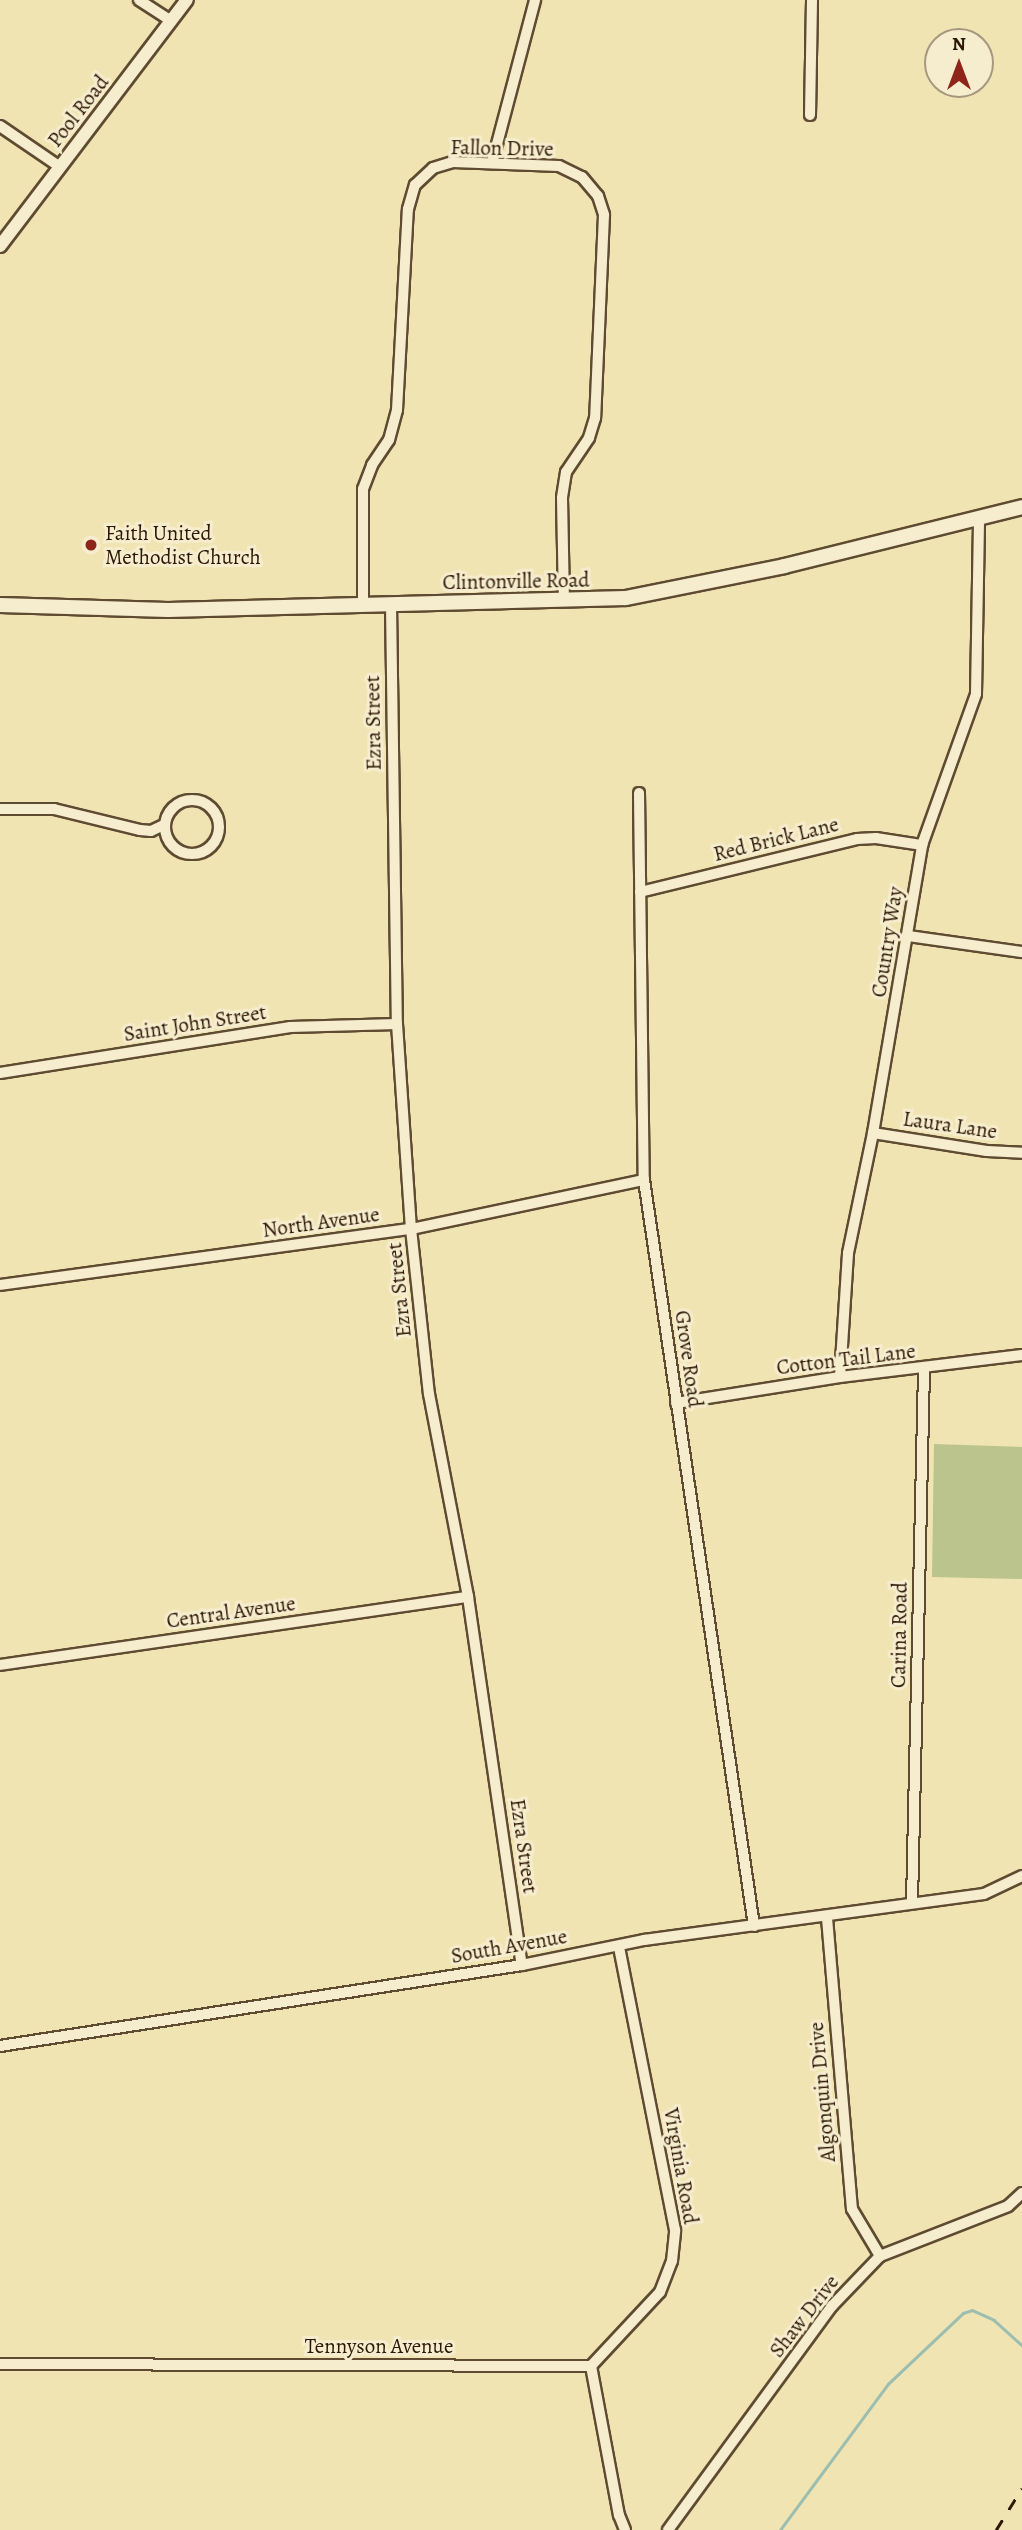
<!DOCTYPE html>
<style>
body{margin:0}
#map{position:relative;width:1022px;height:2530px;overflow:hidden;background:#f1e4b3;font-family:Alegreya,serif}
div>[style]{position:absolute}
[style*='--x']{left:calc(var(--x)*1px);top:calc(var(--y)*1px);width:calc(var(--w)*1px);rotate:calc(var(--a)*1deg)}
.green>*{inset:0;background:#bac48c}
.stream>*{height:2.5px;margin:-1.25px;padding:0 1.25px;transform-origin:1.25px;border-radius:1.25px;background:#9bbeb0}
.roads{filter:drop-shadow(2px 0 #5e4b31) drop-shadow(-2px 0 #5e4b31) drop-shadow(0 2px #5e4b31) drop-shadow(0 -2px #5e4b31)}
.minor>*{height:10px;margin:-5px;padding:0 5px;transform-origin:5px;border-radius:5px;background:#f6edce}
.minor>.ring{margin:-5px;padding:0;box-sizing:content-box;background:none;border:10px solid #f6edce;border-radius:50%}
.tertiary>*{height:12px;margin:-6px;padding:0 6px;transform-origin:6px;border-radius:6px;background:#f6edce}
.secondary>*{height:14px;margin:-7px;padding:0 7px;transform-origin:7px;border-radius:7px;background:#f6edce}
.rail>*{height:2.5px;margin-top:-1.25px;transform-origin:0;background:repeating-linear-gradient(90deg,#2d1806 0 12px,transparent 0 24px)}
.dots>*{width:19px;height:19px;translate:-50% -50%;box-sizing:border-box;border:4px solid #f6edce;border-radius:50%}
span{translate:-50% -50%;white-space:nowrap;text-align:center;line-height:1.15;-webkit-text-stroke:6px #f6edce;paint-order:stroke}
.street-label{font-size:21px;color:#2d1806}
.poi-label{font-size:21px;color:#2d1806}
.left{translate:0 -50%;text-align:left}
.north{position:absolute;left:924px;top:28px;width:70px;height:70px;box-sizing:border-box;background:#f6edce;border:2px solid #a6987e;border-radius:50%;rotate:0deg;font-size:19px;font-weight:700;line-height:28px;text-align:center;color:#2d1806}
.north::after{content:'';display:block;margin:auto;width:24px;height:32px;background:#8f2418;clip-path:polygon(50% 0,100% 100%,50% 72%,0 100%)}
</style>
<div id="map">
<div class="green">
<div style="clip-path:polygon(934px 1444px,1022px 1447px,1022px 1579px,932px 1577px)"></div>
</div>
<div class="stream">
<div style="--x:780;--y:2530;--w:182;--a:-53.5"></div>
<div style="--x:888;--y:2384;--w:103;--a:-43.4"></div>
<div style="--x:963;--y:2313;--w:9;--a:-18"></div>
<div style="--x:972;--y:2310;--w:24;--a:24"></div>
<div style="--x:994;--y:2320;--w:38;--a:42"></div>
</div>
<div class="roads">
<div class="minor">
<div style="--x:139;--y:0;--w:38;--a:33"></div>
<div style="--x:810;--y:115;--w:115;--a:-89"></div>
<div style="--x:0;--y:126;--w:73;--a:34.3"></div>
<div style="--x:492;--y:163;--w:169;--a:-75.2"></div>
<div style="--x:391;--y:604;--w:420;--a:89.2"></div>
<div style="--x:397;--y:1024;--w:205;--a:86.1"></div>
<div style="--x:411;--y:1229;--w:166;--a:83.8"></div>
<div style="--x:429;--y:1394;--w:207;--a:79.1"></div>
<div style="--x:468;--y:1597;--w:372;--a:81.7"></div>
<div style="--x:363;--y:605;--w:116;--a:-90"></div>
<div style="--x:363;--y:489;--w:26;--a:-69"></div>
<div style="--x:372;--y:465;--w:30;--a:-56"></div>
<div style="--x:389;--y:440;--w:31;--a:-75"></div>
<div style="--x:397;--y:410;--w:201;--a:-86.9"></div>
<div style="--x:408;--y:209;--w:25;--a:-74"></div>
<div style="--x:415;--y:185;--w:25;--a:-43"></div>
<div style="--x:433;--y:168;--w:21;--a:-17"></div>
<div style="--x:453;--y:162;--w:106;--a:2.2"></div>
<div style="--x:559;--y:166;--w:25;--a:26"></div>
<div style="--x:582;--y:177;--w:25;--a:50"></div>
<div style="--x:598;--y:196;--w:20;--a:72"></div>
<div style="--x:604;--y:215;--w:203;--a:92.5"></div>
<div style="--x:595;--y:418;--w:21;--a:107"></div>
<div style="--x:589;--y:438;--w:41;--a:124.1"></div>
<div style="--x:566;--y:472;--w:26;--a:99"></div>
<div style="--x:562;--y:498;--w:103;--a:88.9"></div>
<div style="--x:639;--y:793;--w:387;--a:89.3"></div>
<div style="--x:644;--y:1180;--w:754;--a:81.61"></div>
<div class="ring" style="left:165px;top:800px;width:44px;height:44px"></div>
<div style="--x:0;--y:809;--w:54;--a:0"></div>
<div style="--x:54;--y:809;--w:89;--a:13.7"></div>
<div style="--x:140;--y:830;--w:11;--a:5"></div>
<div style="--x:151;--y:831;--w:14;--a:-25"></div>
<div style="--x:640;--y:892;--w:223;--a:-13.7"></div>
<div style="--x:857;--y:839;--w:19;--a:-3"></div>
<div style="--x:876;--y:838;--w:47;--a:8.7"></div>
<div style="--x:908;--y:936;--w:115;--a:8"></div>
<div style="--x:0;--y:1073;--w:294;--a:-9"></div>
<div style="--x:290;--y:1027;--w:107;--a:-1.6"></div>
<div style="--x:873;--y:1133;--w:115;--a:9"></div>
<div style="--x:987;--y:1151;--w:35;--a:3"></div>
<div style="--x:0;--y:1285;--w:415;--a:-7.8"></div>
<div style="--x:411;--y:1229;--w:238;--a:-11.9"></div>
<div style="--x:840;--y:1377;--w:124;--a:-86.3"></div>
<div style="--x:848;--y:1253;--w:123;--a:-78.2"></div>
<div style="--x:873;--y:1133;--w:292;--a:-80.3"></div>
<div style="--x:922;--y:845;--w:160;--a:-70.3"></div>
<div style="--x:976;--y:694;--w:175;--a:-89"></div>
<div style="--x:676;--y:1403;--w:166;--a:-9"></div>
<div style="--x:840;--y:1377;--w:183;--a:-6.9"></div>
<div style="--x:0;--y:1665;--w:473;--a:-8.3"></div>
<div style="--x:912;--y:1903;--w:534;--a:-88.71"></div>
<div style="--x:827;--y:1918;--w:292;--a:85.1"></div>
<div style="--x:852;--y:2209;--w:55;--a:59.2"></div>
<div style="--x:0;--y:2046;--w:528;--a:-8.82"></div>
<div style="--x:522;--y:1965;--w:125;--a:-11.6"></div>
<div style="--x:644;--y:1940;--w:343;--a:-7.7"></div>
<div style="--x:984;--y:1894;--w:42;--a:-25.3"></div>
<div style="--x:0;--y:2364;--w:591;--a:0.19"></div>
<div style="--x:591;--y:2366;--w:152;--a:79.4"></div>
<div style="--x:619;--y:2515;--w:16;--a:68"></div>
<div style="--x:591;--y:2366;--w:101;--a:-47"></div>
<div style="--x:660;--y:2292;--w:33;--a:-69"></div>
<div style="--x:672;--y:2261;--w:31;--a:-84"></div>
<div style="--x:675;--y:2230;--w:289;--a:-101.2"></div>
<div style="--x:668;--y:2530;--w:278;--a:-53.8"></div>
<div style="--x:832;--y:2306;--w:69;--a:-46.2"></div>
<div style="--x:880;--y:2256;--w:137;--a:-21.3"></div>
<div style="--x:1008;--y:2206;--w:19;--a:-43"></div>
</div>
<div class="tertiary">
<div style="--x:0;--y:246;--w:309;--a:-52.8"></div>
</div>
<div class="secondary">
<div style="--x:0;--y:605;--w:168;--a:1.7"></div>
<div style="--x:168;--y:610;--w:458;--a:-1.5"></div>
<div style="--x:626;--y:598;--w:161;--a:-11.4"></div>
<div style="--x:784;--y:566;--w:245;--a:-13.9"></div>
</div>
</div>
<div class="rail">
<div style="--x:996;--y:2530;--w:49;--a:-58.2"></div>
</div>
<div class="dots">
<div style="left:91px;top:545px;background:#8f2418"></div>
</div>
<div class="street-label">
<span style="left:78px;top:111px;rotate:-52deg">Pool Road</span>
<span style="left:502px;top:148px;rotate:1deg">Fallon Drive</span>
<span style="left:516px;top:581px;rotate:-1deg">Clintonville Road</span>
<span style="left:373px;top:723px;rotate:-91deg">Ezra Street</span>
<span style="left:776px;top:839px;rotate:-14deg">Red Brick Lane</span>
<span style="left:887px;top:942px;rotate:-81deg">Country Way</span>
<span style="left:195px;top:1023px;rotate:-9deg">Saint John Street</span>
<span style="left:950px;top:1125px;rotate:8deg">Laura Lane</span>
<span style="left:321px;top:1222px;rotate:-8deg">North Avenue</span>
<span style="left:399px;top:1290px;rotate:-96deg">Ezra Street</span>
<span style="left:689px;top:1359px;rotate:82deg">Grove Road</span>
<span style="left:846px;top:1359px;rotate:-7deg">Cotton Tail Lane</span>
<span style="left:231px;top:1612px;rotate:-8deg">Central Avenue</span>
<span style="left:899px;top:1635px;rotate:-89deg">Carina Road</span>
<span style="left:524px;top:1846px;rotate:82deg">Ezra Street</span>
<span style="left:509px;top:1946px;rotate:-10deg">South Avenue</span>
<span style="left:822px;top:2092px;rotate:-95deg">Algonquin Drive</span>
<span style="left:681px;top:2166px;rotate:80deg">Virginia Road</span>
<span style="left:804px;top:2316px;rotate:-52deg">Shaw Drive</span>
<span style="left:379px;top:2346px">Tennyson Avenue</span>
</div>
<div class="poi-label">
<span class="left" style="left:105px;top:545px">Faith United<br>Methodist Church</span>
</div>
<div class="north">N</div>
</div>
